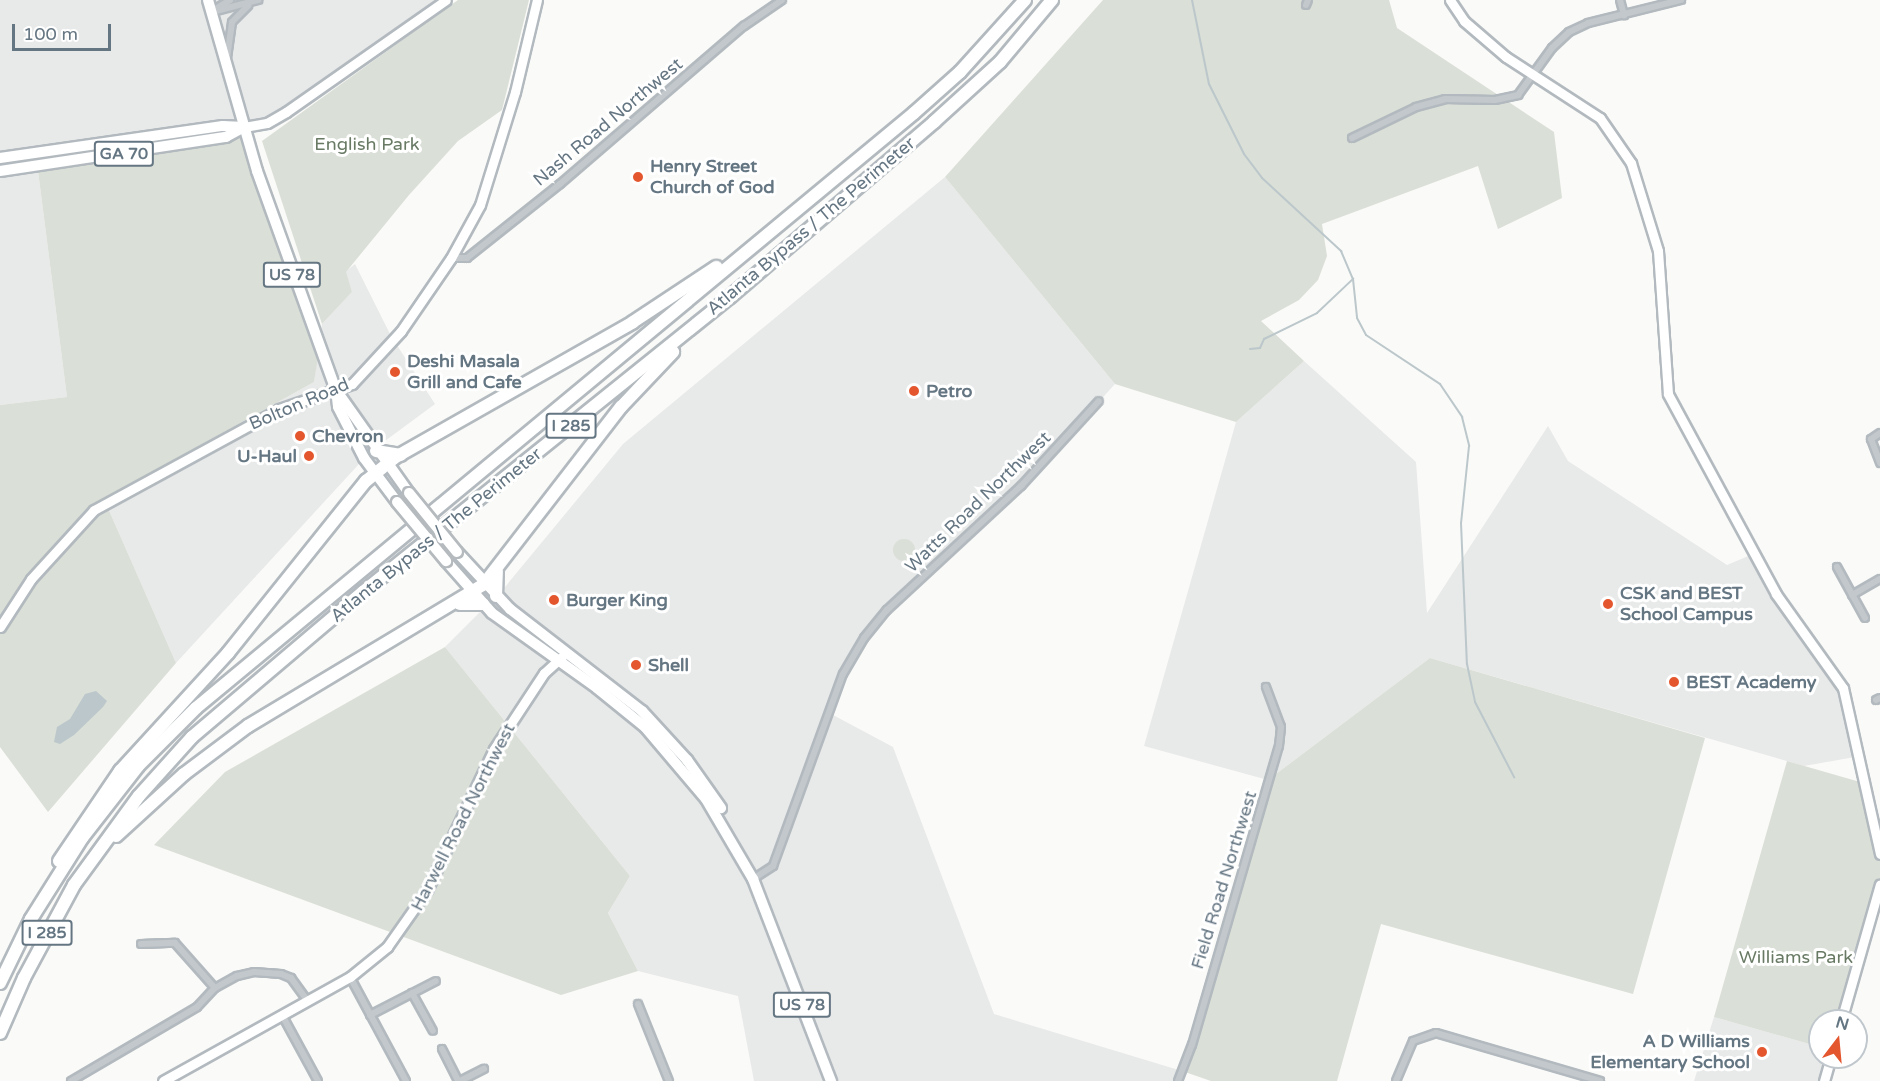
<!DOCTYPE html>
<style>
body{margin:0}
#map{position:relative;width:1880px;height:1081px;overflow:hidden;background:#fafaf8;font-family:"Varela Round",sans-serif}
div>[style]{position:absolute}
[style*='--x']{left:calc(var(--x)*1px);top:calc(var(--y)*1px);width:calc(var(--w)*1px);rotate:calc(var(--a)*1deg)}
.built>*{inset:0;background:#e8e9e9}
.green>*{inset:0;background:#dadfd7}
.round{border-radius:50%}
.water>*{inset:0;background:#bbc7cb}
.stream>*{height:2px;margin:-1px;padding:0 1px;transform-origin:1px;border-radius:1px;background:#bbc7cb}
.roads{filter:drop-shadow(2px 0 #b3babf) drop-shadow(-2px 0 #b3babf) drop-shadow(0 2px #b3babf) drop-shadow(0 -2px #b3babf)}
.street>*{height:6px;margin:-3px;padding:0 3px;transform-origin:3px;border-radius:3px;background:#c3c8cc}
.secondary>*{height:9px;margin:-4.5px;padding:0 4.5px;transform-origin:4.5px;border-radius:4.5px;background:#fff}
.primary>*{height:10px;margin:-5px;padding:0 5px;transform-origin:5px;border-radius:5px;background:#fff}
.highway>*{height:12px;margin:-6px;padding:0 6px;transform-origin:6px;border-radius:6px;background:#fff}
.bridges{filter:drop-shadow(2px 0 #b5babe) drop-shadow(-2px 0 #b5babe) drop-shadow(0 2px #b5babe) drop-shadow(0 -2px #b5babe)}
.primary-bridge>*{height:10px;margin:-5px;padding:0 5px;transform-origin:5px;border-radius:5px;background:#fff}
.dots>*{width:16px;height:16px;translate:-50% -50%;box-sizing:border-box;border:3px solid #fff;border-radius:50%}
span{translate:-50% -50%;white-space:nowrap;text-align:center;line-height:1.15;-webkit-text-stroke:6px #fff;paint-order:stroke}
.shield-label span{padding:2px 4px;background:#fff;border:2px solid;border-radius:4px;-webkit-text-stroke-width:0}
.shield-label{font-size:16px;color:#657683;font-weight:700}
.street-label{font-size:18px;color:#657683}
.park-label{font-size:18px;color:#687a64}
.poi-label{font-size:18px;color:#657683;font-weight:700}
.left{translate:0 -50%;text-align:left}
.right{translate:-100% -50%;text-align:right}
.north{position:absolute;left:1808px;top:1009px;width:60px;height:60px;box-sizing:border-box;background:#fff;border:2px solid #c1c8cd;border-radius:50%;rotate:16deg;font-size:16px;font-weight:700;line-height:24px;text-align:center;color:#657683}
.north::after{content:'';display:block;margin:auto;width:21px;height:27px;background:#e4572e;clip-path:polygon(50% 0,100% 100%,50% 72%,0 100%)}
.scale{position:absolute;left:12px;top:24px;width:99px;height:27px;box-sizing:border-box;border:3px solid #657683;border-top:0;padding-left:8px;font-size:18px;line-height:21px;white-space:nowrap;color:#657683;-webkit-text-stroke:4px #fff;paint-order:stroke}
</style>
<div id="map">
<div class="built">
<div style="clip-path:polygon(0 0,444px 0,248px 135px,37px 163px,67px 397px,0 405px)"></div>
<div style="clip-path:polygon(945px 177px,1115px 384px,1015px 494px,926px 576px,849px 658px,833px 715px,893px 747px,994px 1014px,1182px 1071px,1178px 1081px,754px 1081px,738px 996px,638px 971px,608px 913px,630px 876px,445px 647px,505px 587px,623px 444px)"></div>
<div style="clip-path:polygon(355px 264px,391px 336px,435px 404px,370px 452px,176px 663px,104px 499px,314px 382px,322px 324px,352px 292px,345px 272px)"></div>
<div style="clip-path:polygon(1304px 361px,1416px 462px,1427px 613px,1548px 426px,1568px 461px,1727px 565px,1753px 554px,1843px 688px,1855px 757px,1804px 766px,1430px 658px,1268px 780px,1144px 746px,1236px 422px)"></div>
<div style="clip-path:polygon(1714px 1017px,1820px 1047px,1820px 1057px,1834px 1057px,1827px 1081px,1694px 1081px)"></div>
</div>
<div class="green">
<div style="clip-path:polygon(458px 0,529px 0,502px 110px,458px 141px,409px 195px,346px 272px,352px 292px,322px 324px,262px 141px)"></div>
<div style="clip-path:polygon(1103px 0,1389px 0,1397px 28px,1554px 132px,1562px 198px,1498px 229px,1478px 166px,1322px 224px,1327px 256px,1318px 280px,1299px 300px,1261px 321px,1304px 361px,1236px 422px,1115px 384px,945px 177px)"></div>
<div style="clip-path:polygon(248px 135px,320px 345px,314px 382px,104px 499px,176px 663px,48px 812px,0 747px,0 405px,67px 397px,37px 163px)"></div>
<div class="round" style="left:893px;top:539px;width:22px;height:22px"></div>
<div style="clip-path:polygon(445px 647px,630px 876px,608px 913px,638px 971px,561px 995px,154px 845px,225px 772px)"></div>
<div style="clip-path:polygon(1430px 658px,1705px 738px,1633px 994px,1381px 924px,1337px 1081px,1211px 1081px,1182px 1071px,1268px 780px)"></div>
<div style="clip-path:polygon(1787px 761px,1860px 782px,1880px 854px,1880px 881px,1843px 1021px,1820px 1021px,1820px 1047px,1714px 1017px)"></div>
</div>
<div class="water">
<div style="clip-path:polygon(96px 691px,107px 701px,103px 707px,74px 735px,60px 744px,54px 742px,57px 727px,70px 719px,85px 694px)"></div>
</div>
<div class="stream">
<div style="--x:1192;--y:0;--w:86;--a:78.6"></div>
<div style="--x:1209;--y:84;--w:78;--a:63.4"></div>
<div style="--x:1244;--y:154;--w:30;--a:53"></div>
<div style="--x:1262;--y:178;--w:108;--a:42.7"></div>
<div style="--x:1341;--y:251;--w:30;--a:67"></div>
<div style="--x:1353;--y:279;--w:39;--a:84"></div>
<div style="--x:1357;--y:318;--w:19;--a:62"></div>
<div style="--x:1366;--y:335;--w:89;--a:33.5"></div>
<div style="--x:1440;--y:384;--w:40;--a:56"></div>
<div style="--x:1462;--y:417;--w:30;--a:76"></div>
<div style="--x:1469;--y:446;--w:77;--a:95.9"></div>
<div style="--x:1461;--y:523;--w:141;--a:87.6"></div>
<div style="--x:1467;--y:664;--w:39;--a:78"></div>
<div style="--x:1475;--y:702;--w:85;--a:62.5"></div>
<div style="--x:1250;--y:349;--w:10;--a:-6"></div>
<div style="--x:1260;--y:348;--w:10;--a:-66"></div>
<div style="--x:1264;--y:339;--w:59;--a:-26.1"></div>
<div style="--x:1317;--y:313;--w:50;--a:-43.4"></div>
</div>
<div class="roads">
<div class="street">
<div style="--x:1620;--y:0;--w:16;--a:75"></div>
<div style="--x:1306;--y:5;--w:5;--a:-68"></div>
<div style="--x:212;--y:11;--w:21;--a:-31"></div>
<div style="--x:212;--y:12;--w:48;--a:-14.6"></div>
<div style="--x:227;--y:58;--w:36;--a:-82"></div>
<div style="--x:232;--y:22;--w:23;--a:-45"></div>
<div style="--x:1352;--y:138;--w:71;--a:-25.8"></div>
<div style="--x:1416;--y:107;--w:30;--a:-15"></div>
<div style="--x:1445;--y:99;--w:50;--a:1.1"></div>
<div style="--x:1495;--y:100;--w:24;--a:-12"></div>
<div style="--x:1518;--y:95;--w:58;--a:-54.1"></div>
<div style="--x:1552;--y:48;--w:23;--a:-43"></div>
<div style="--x:1569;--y:32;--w:21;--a:-25"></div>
<div style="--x:1588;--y:23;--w:96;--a:-13.9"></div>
<div style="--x:451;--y:258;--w:16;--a:0"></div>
<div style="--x:467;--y:258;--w:119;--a:-38.5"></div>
<div style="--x:560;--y:184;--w:243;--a:-40.7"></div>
<div style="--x:744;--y:26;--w:46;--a:-34.4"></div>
<div style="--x:1880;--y:433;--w:11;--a:146"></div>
<div style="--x:1871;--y:439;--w:26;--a:69"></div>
<div style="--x:1837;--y:567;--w:58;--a:61.2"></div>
<div style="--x:1852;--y:595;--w:32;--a:-30"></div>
<div style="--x:1876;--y:700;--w:4;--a:-27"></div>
<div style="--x:753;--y:879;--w:24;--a:-33"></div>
<div style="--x:773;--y:866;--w:204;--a:-70"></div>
<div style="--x:843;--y:674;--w:42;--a:-59.7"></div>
<div style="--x:864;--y:638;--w:36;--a:-51"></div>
<div style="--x:887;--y:610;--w:183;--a:-42.8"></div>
<div style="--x:1021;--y:486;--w:115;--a:-47.5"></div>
<div style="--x:141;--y:944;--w:34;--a:-2"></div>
<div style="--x:175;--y:943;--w:60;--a:48.4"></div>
<div style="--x:350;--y:977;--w:118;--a:61.7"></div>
<div style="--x:412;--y:993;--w:43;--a:61.1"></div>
<div style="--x:638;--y:1004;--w:83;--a:68.1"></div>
<div style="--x:282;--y:1015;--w:75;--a:61.4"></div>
<div style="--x:370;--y:1015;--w:74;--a:-27.3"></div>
<div style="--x:442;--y:1049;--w:36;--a:63"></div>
<div style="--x:71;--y:1081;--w:146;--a:-30.4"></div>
<div style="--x:197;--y:1007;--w:26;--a:-47"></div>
<div style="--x:215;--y:988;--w:25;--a:-29"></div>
<div style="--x:237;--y:976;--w:17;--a:-13"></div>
<div style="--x:254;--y:972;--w:27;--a:4"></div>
<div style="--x:281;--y:974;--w:11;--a:22"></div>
<div style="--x:291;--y:978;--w:29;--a:54"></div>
<div style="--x:460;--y:1081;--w:27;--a:-27"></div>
<div style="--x:1178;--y:1081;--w:39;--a:-69"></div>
<div style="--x:1192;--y:1045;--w:311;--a:-73.8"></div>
<div style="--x:1279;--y:746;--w:19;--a:-84"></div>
<div style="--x:1281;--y:727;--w:43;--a:-110.6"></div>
<div style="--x:1396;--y:1081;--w:43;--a:-67"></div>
<div style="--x:1413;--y:1041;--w:24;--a:-19"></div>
<div style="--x:1436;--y:1033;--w:171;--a:16.3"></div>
</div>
<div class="secondary">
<div style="--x:1450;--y:0;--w:25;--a:56"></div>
<div style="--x:1464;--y:21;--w:55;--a:40.6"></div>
<div style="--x:1506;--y:57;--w:112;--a:33"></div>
<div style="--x:1600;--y:118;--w:55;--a:55.4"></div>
<div style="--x:1631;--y:163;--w:92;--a:72.9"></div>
<div style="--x:1658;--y:251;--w:143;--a:86"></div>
<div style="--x:1668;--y:394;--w:227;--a:61.6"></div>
<div style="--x:1776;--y:594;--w:115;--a:54.5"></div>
<div style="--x:1843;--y:688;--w:170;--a:77.4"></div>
<div style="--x:244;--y:127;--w:23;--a:-10"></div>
<div style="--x:267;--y:123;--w:22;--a:-30"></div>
<div style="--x:286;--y:112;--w:195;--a:-35"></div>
<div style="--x:0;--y:627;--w:57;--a:-57.1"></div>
<div style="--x:31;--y:579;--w:93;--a:-47.6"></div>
<div style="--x:94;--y:510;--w:211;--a:-28.6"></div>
<div style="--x:279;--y:409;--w:77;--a:-18.9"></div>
<div style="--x:352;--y:384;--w:72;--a:-47.2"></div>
<div style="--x:401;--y:331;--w:88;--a:-55.6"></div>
<div style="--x:451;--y:258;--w:60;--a:-61.3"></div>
<div style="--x:480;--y:205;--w:118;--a:-72.8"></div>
<div style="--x:515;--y:92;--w:95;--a:-76.6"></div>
<div style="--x:1841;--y:1021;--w:142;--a:-74.1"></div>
<div style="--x:163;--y:1081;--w:214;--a:-29.1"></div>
<div style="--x:350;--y:977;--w:48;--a:-39"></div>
<div style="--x:387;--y:947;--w:70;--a:-54.9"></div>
<div style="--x:427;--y:890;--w:156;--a:-64.6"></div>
<div style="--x:494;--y:749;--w:91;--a:-56.7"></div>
<div style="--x:544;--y:673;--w:24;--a:-42"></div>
<div style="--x:1824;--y:1081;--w:25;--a:-74"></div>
</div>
<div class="primary">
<div style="--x:208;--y:0;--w:178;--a:74"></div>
<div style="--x:257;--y:171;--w:233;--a:70.2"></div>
<div style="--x:336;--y:390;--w:17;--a:83"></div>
<div style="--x:338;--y:407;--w:57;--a:63"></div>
<div style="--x:364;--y:458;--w:55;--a:53.1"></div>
<div style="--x:0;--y:158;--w:225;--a:-8.2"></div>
<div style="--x:223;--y:126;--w:21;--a:3"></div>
<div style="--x:0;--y:171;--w:229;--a:-8.6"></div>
<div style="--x:226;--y:137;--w:21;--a:-29"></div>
<div style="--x:336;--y:390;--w:126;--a:54.7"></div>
<div style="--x:457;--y:552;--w:78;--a:47.1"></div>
<div style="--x:510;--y:609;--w:167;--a:37.7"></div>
<div style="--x:642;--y:711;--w:67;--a:47.4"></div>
<div style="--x:687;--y:760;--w:59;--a:54.7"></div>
<div style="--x:446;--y:561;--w:69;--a:48.5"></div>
<div style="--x:492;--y:613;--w:129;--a:35.5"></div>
<div style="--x:597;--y:688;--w:62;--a:39.1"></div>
<div style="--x:645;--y:727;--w:94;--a:49.7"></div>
<div style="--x:706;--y:799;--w:93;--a:59.6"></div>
<div style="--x:753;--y:879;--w:217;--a:68.9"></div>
</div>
<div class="highway">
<div style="--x:376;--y:451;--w:25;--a:9"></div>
<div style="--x:496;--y:596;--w:25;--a:-88"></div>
<div style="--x:460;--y:604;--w:23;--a:0"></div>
<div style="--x:116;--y:836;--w:92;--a:-42.4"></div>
<div style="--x:184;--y:774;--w:80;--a:-36.9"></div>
<div style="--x:248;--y:726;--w:275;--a:-31"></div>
<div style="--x:484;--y:584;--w:224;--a:-52.3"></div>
<div style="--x:621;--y:407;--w:76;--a:-46.6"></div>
<div style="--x:59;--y:861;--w:109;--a:-55.9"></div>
<div style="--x:120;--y:771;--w:160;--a:-47.5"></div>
<div style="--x:228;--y:653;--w:221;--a:-51.3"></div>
<div style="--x:366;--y:481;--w:36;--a:-39"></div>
<div style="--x:394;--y:458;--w:275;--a:-29.6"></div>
<div style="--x:633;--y:322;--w:100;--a:-33.5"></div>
<div style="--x:0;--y:983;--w:71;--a:-64.2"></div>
<div style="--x:31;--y:919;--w:96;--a:-57.8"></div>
<div style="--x:82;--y:838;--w:91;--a:-52.1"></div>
<div style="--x:138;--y:766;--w:82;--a:-45"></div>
<div style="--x:196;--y:708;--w:932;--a:-39.65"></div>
<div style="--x:914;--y:113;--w:62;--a:-41.7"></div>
<div style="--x:960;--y:72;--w:97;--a:-47.9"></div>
<div style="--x:0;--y:1033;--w:60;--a:-66.4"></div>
<div style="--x:24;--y:978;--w:106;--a:-61.7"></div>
<div style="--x:74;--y:885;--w:110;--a:-53.9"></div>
<div style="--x:139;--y:796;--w:79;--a:-48.1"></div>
<div style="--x:192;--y:737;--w:224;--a:-40.3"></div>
<div style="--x:363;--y:592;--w:471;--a:-38.8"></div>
<div style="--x:730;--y:297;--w:269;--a:-40.6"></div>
<div style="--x:934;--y:122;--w:89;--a:-42.3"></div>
<div style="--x:1000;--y:62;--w:81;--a:-50"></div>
</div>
</div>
<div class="bridges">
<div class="primary-bridge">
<div style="--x:409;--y:493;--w:76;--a:50.9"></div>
<div style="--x:397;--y:502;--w:77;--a:50.3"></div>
</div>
</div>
<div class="dots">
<div style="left:638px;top:177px;background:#e4572e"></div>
<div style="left:395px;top:372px;background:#e4572e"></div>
<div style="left:914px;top:391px;background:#e4572e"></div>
<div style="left:300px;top:436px;background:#e4572e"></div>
<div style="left:309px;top:456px;background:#e4572e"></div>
<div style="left:554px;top:600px;background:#e4572e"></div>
<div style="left:1608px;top:604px;background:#e4572e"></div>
<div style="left:636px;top:665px;background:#e4572e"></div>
<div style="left:1674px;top:682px;background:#e4572e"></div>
<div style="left:1762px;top:1052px;background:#e4572e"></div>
</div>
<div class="shield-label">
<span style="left:124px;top:154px">GA 70</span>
<span style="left:292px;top:275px">US 78</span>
<span style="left:571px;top:426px">I 285</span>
<span style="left:47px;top:933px">I 285</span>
<span style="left:802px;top:1005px">US 78</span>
</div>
<div class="street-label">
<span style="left:608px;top:122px;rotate:-40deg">Nash Road Northwest</span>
<span style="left:811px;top:226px;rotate:-40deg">Atlanta Bypass / The Perimeter</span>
<span style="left:299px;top:404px;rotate:-23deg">Bolton Road</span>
<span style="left:978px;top:502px;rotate:-44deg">Watts Road Northwest</span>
<span style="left:436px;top:535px;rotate:-39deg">Atlanta Bypass / The Perimeter</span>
<span style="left:463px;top:817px;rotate:-63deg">Harwell Road Northwest</span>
<span style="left:1224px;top:880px;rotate:-73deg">Field Road Northwest</span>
</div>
<div class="park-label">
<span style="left:367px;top:144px">English Park</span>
<span style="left:1796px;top:957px">Williams Park</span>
</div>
<div class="poi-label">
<span class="left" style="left:650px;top:177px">Henry Street<br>Church of God</span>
<span class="left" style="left:407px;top:372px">Deshi Masala<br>Grill and Cafe</span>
<span class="left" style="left:926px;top:391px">Petro</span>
<span class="left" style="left:312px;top:436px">Chevron</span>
<span class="right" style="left:297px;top:456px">U-Haul</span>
<span class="left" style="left:1620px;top:604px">CSK and BEST<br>School Campus</span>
<span class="left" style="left:566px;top:600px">Burger King</span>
<span class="left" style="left:648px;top:665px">Shell</span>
<span class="left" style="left:1686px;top:682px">BEST Academy</span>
<span class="right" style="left:1750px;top:1052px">A D Williams<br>Elementary School</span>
</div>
<div class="north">N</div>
<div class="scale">100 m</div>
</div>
